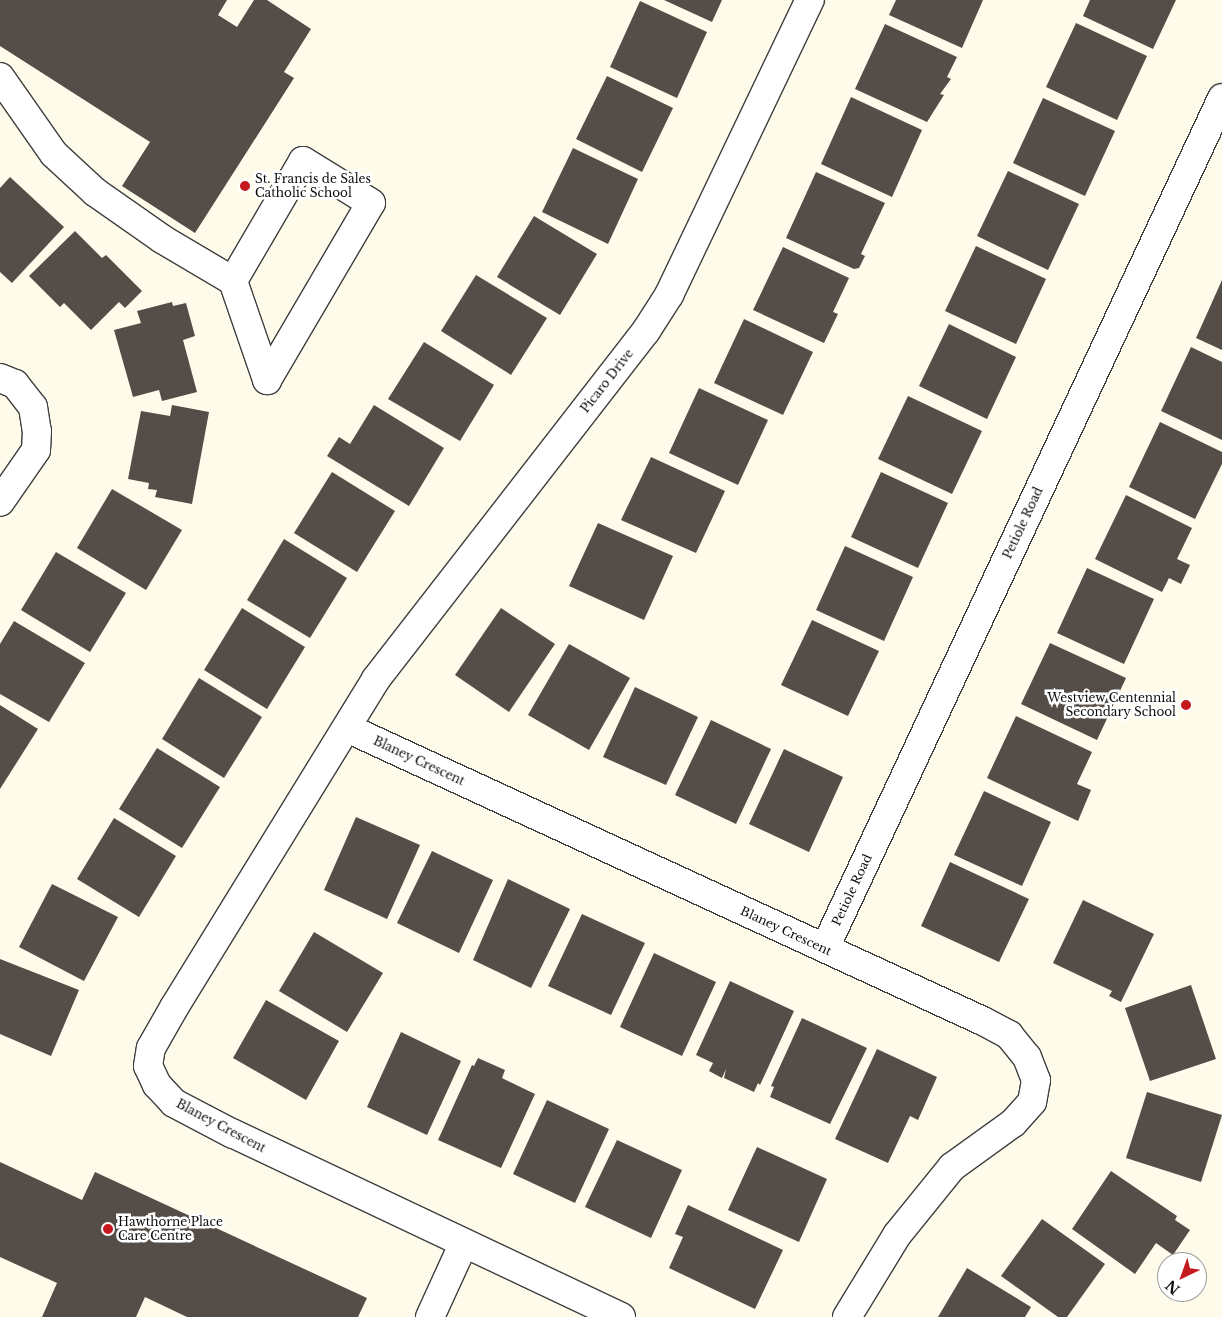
<!DOCTYPE html>
<style>
body{margin:0}
#map{position:relative;width:1222px;height:1317px;overflow:hidden;background:#fffbea;font-family:"Libre Baskerville",serif}
div>[style]{position:absolute}
[style*='--x']{left:calc(var(--x)*1px);top:calc(var(--y)*1px);width:calc(var(--w)*1px);rotate:calc(var(--a)*1deg)}
.building>*{inset:0;background:#554d47}
.roads{filter:drop-shadow(1px 0 #3f3f3f) drop-shadow(-1px 0 #3f3f3f) drop-shadow(0 1px #3f3f3f) drop-shadow(0 -1px #3f3f3f)}
.minor>*{height:28px;margin:-14px;padding:0 14px;transform-origin:14px;border-radius:14px;background:#fff}
.dots>*{width:14px;height:14px;translate:-50% -50%;box-sizing:border-box;border:2px solid #fff;border-radius:50%}
span{translate:-50% -50%;white-space:nowrap;text-align:center;line-height:1.15;-webkit-text-stroke:5px #fff;paint-order:stroke}
.poi-label{font-size:12px;color:#0c0c0c}
.left{translate:0 -50%;text-align:left}
.right{translate:-100% -50%;text-align:right}
.street-label{font-size:12px;color:#0c0c0c}
.north{position:absolute;left:1157px;top:1252px;width:50px;height:50px;box-sizing:border-box;background:#fff;border:1px solid #9e9e9e;border-radius:50%;rotate:222deg;font-size:14px;font-weight:700;line-height:20px;text-align:center;color:#0c0c0c}
.north::after{content:'';display:block;margin:auto;width:18px;height:22px;background:#c6191e;clip-path:polygon(50% 0,100% 100%,50% 72%,0 100%)}
</style>
<div id="map">
<div class="building">
<div style="clip-path:polygon(0 0,227px 0,218px 15px,237px 27px,254px 0,267px 0,311px 29px,284px 72px,294px 78px,195px 233px,122px 186px,150px 142px,0 46px)"></div>
<div style="clip-path:polygon(664px 0,722px 0,712px 22px)"></div>
<div style="clip-path:polygon(896px 0,983px 0,962px 48px,889px 15px)"></div>
<div style="clip-path:polygon(1090px 0,1176px 0,1153px 49px,1083px 16px)"></div>
<div style="clip-path:polygon(640px 1px,707px 32px,677px 98px,610px 67px)"></div>
<div style="clip-path:polygon(1076px 23px,1147px 56px,1117px 120px,1046px 87px)"></div>
<div style="clip-path:polygon(885px 24px,957px 57px,947px 77px,951px 79px,940px 94px,944px 95px,927px 122px,855px 89px)"></div>
<div style="clip-path:polygon(607px 76px,673px 108px,642px 172px,576px 139px)"></div>
<div style="clip-path:polygon(851px 97px,922px 130px,892px 197px,821px 164px)"></div>
<div style="clip-path:polygon(1043px 98px,1115px 131px,1085px 196px,1013px 163px)"></div>
<div style="clip-path:polygon(573px 148px,638px 179px,608px 244px,542px 212px)"></div>
<div style="clip-path:polygon(1008px 171px,1079px 204px,1048px 270px,977px 236px)"></div>
<div style="clip-path:polygon(816px 172px,885px 203px,861px 254px,865px 256px,859px 268px,854px 269px,786px 238px)"></div>
<div style="clip-path:polygon(10px 177px,64px 227px,12px 283px,0 272px,0 188px)"></div>
<div style="clip-path:polygon(534px 216px,597px 254px,560px 315px,497px 277px)"></div>
<div style="clip-path:polygon(75px 231px,102px 258px,106px 255px,142px 291px,125px 308px,119px 302px,91px 330px,64px 303px,60px 307px,29px 276px)"></div>
<div style="clip-path:polygon(976px 246px,1046px 279px,1016px 344px,945px 311px)"></div>
<div style="clip-path:polygon(783px 247px,849px 278px,833px 312px,838px 314px,824px 343px,753px 310px)"></div>
<div style="clip-path:polygon(476px 275px,547px 318px,511px 375px,441px 331px)"></div>
<div style="clip-path:polygon(1222px 280px,1222px 350px,1196px 338px)"></div>
<div style="clip-path:polygon(172px 302px,173px 306px,186px 303px,195px 336px,183px 340px,197px 392px,162px 401px,159px 390px,133px 397px,114px 330px,141px 323px,137px 311px)"></div>
<div style="clip-path:polygon(744px 319px,813px 352px,783px 415px,714px 383px)"></div>
<div style="clip-path:polygon(949px 324px,1016px 357px,987px 419px,919px 386px)"></div>
<div style="clip-path:polygon(424px 342px,494px 385px,460px 441px,388px 399px)"></div>
<div style="clip-path:polygon(1191px 347px,1222px 362px,1222px 440px,1161px 411px)"></div>
<div style="clip-path:polygon(699px 388px,768px 420px,738px 485px,669px 453px)"></div>
<div style="clip-path:polygon(908px 396px,982px 431px,952px 494px,878px 459px)"></div>
<div style="clip-path:polygon(172px 405px,209px 412px,192px 504px,155px 497px,157px 490px,148px 489px,149px 483px,128px 479px,141px 411px,170px 416px)"></div>
<div style="clip-path:polygon(374px 405px,444px 448px,409px 506px,327px 456px,339px 437px,350px 444px)"></div>
<div style="clip-path:polygon(1160px 422px,1222px 452px,1222px 464px,1195px 519px,1129px 487px)"></div>
<div style="clip-path:polygon(651px 457px,725px 491px,696px 553px,621px 520px)"></div>
<div style="clip-path:polygon(332px 472px,395px 511px,357px 572px,294px 533px)"></div>
<div style="clip-path:polygon(881px 472px,948px 503px,918px 568px,851px 537px)"></div>
<div style="clip-path:polygon(112px 489px,182px 530px,146px 590px,77px 548px)"></div>
<div style="clip-path:polygon(1126px 495px,1192px 528px,1177px 559px,1190px 565px,1181px 584px,1169px 578px,1162px 592px,1095px 559px)"></div>
<div style="clip-path:polygon(598px 523px,673px 556px,644px 620px,569px 586px)"></div>
<div style="clip-path:polygon(284px 539px,347px 578px,310px 638px,247px 600px)"></div>
<div style="clip-path:polygon(845px 546px,913px 577px,884px 641px,816px 610px)"></div>
<div style="clip-path:polygon(56px 552px,126px 593px,90px 652px,21px 610px)"></div>
<div style="clip-path:polygon(1087px 568px,1154px 599px,1124px 664px,1057px 633px)"></div>
<div style="clip-path:polygon(242px 608px,305px 647px,267px 709px,204px 670px)"></div>
<div style="clip-path:polygon(501px 608px,555px 644px,509px 712px,455px 675px)"></div>
<div style="clip-path:polygon(812px 620px,879px 651px,848px 716px,781px 685px)"></div>
<div style="clip-path:polygon(14px 621px,85px 663px,49px 722px,0 694px,0 644px)"></div>
<div style="clip-path:polygon(1050px 643px,1126px 678px,1097px 740px,1021px 704px)"></div>
<div style="clip-path:polygon(569px 644px,630px 678px,589px 750px,528px 715px)"></div>
<div style="clip-path:polygon(199px 678px,262px 717px,224px 778px,162px 739px)"></div>
<div style="clip-path:polygon(635px 687px,698px 717px,666px 785px,603px 757px)"></div>
<div style="clip-path:polygon(0 705px,38px 729px,0 789px)"></div>
<div style="clip-path:polygon(1016px 716px,1092px 752px,1077px 784px,1091px 790px,1078px 821px,987px 778px)"></div>
<div style="clip-path:polygon(711px 720px,771px 749px,736px 824px,675px 795px)"></div>
<div style="clip-path:polygon(157px 748px,220px 787px,182px 848px,119px 809px)"></div>
<div style="clip-path:polygon(784px 749px,843px 777px,809px 852px,749px 824px)"></div>
<div style="clip-path:polygon(984px 791px,1051px 822px,1022px 886px,954px 855px)"></div>
<div style="clip-path:polygon(356px 817px,420px 845px,387px 919px,324px 890px)"></div>
<div style="clip-path:polygon(114px 818px,176px 856px,139px 917px,77px 879px)"></div>
<div style="clip-path:polygon(432px 851px,493px 880px,459px 953px,397px 923px)"></div>
<div style="clip-path:polygon(950px 862px,1029px 899px,999px 962px,921px 926px)"></div>
<div style="clip-path:polygon(508px 879px,570px 909px,531px 988px,473px 960px)"></div>
<div style="clip-path:polygon(52px 884px,118px 917px,84px 981px,19px 947px)"></div>
<div style="clip-path:polygon(1083px 900px,1154px 934px,1121px 1002px,1109px 996px,1112px 991px,1053px 963px)"></div>
<div style="clip-path:polygon(582px 914px,645px 943px,611px 1015px,548px 986px)"></div>
<div style="clip-path:polygon(314px 932px,383px 973px,347px 1032px,279px 991px)"></div>
<div style="clip-path:polygon(654px 953px,716px 982px,682px 1056px,620px 1027px)"></div>
<div style="clip-path:polygon(0 959px,79px 990px,51px 1056px,0 1034px)"></div>
<div style="clip-path:polygon(730px 981px,794px 1011px,760px 1085px,758px 1083px,754px 1092px,724px 1078px,726px 1069px,722px 1078px,709px 1071px,713px 1063px,696px 1055px)"></div>
<div style="clip-path:polygon(1191px 985px,1216px 1059px,1150px 1081px,1125px 1008px)"></div>
<div style="clip-path:polygon(266px 1000px,339px 1041px,306px 1100px,233px 1058px)"></div>
<div style="clip-path:polygon(802px 1018px,867px 1048px,830px 1124px,770px 1097px,774px 1087px,771px 1086px)"></div>
<div style="clip-path:polygon(401px 1032px,461px 1061px,427px 1135px,367px 1107px)"></div>
<div style="clip-path:polygon(877px 1049px,937px 1077px,918px 1120px,910px 1116px,888px 1163px,835px 1139px)"></div>
<div style="clip-path:polygon(478px 1058px,505px 1070px,502px 1078px,535px 1094px,501px 1168px,438px 1140px,472px 1065px,474px 1066px)"></div>
<div style="clip-path:polygon(1147px 1092px,1222px 1115px,1201px 1182px,1126px 1158px)"></div>
<div style="clip-path:polygon(547px 1100px,609px 1129px,575px 1203px,513px 1174px)"></div>
<div style="clip-path:polygon(617px 1140px,682px 1170px,651px 1238px,585px 1207px)"></div>
<div style="clip-path:polygon(757px 1147px,827px 1179px,799px 1242px,728px 1210px)"></div>
<div style="clip-path:polygon(0 1162px,82px 1200px,95px 1172px,367px 1298px,358px 1317px,187px 1317px,145px 1297px,136px 1317px,42px 1317px,57px 1283px,0 1257px)"></div>
<div style="clip-path:polygon(1111px 1171px,1177px 1216px,1175px 1220px,1190px 1230px,1173px 1255px,1156px 1243px,1135px 1274px,1072px 1229px)"></div>
<div style="clip-path:polygon(688px 1205px,783px 1250px,755px 1309px,669px 1268px,683px 1237px,675px 1234px)"></div>
<div style="clip-path:polygon(1042px 1219px,1105px 1264px,1067px 1317px,1058px 1317px,1001px 1276px)"></div>
<div style="clip-path:polygon(967px 1268px,1031px 1307px,1025px 1317px,938px 1317px)"></div>
</div>
<div class="roads">
<div class="minor">
<div style="--x:0;--y:77;--w:94;--a:55"></div>
<div style="--x:54;--y:154;--w:56;--a:42.8"></div>
<div style="--x:95;--y:192;--w:82;--a:35"></div>
<div style="--x:162;--y:239;--w:82;--a:30.6"></div>
<div style="--x:233;--y:281;--w:105;--a:71"></div>
<div style="--x:267;--y:380;--w:205;--a:-59.6"></div>
<div style="--x:371;--y:203;--w:80;--a:-148.3"></div>
<div style="--x:303;--y:161;--w:139;--a:120.3"></div>
<div style="--x:0;--y:378;--w:16;--a:22"></div>
<div style="--x:15;--y:384;--w:29;--a:52"></div>
<div style="--x:33;--y:407;--w:24;--a:81"></div>
<div style="--x:37;--y:431;--w:19;--a:93"></div>
<div style="--x:36;--y:450;--w:63;--a:124.7"></div>
<div style="--x:347;--y:728;--w:700;--a:24.74"></div>
<div style="--x:983;--y:1021;--w:30;--a:28"></div>
<div style="--x:1009;--y:1035;--w:28;--a:51"></div>
<div style="--x:1027;--y:1057;--w:25;--a:69"></div>
<div style="--x:1036;--y:1080;--w:22;--a:100"></div>
<div style="--x:1032;--y:1102;--w:28;--a:132"></div>
<div style="--x:1013;--y:1123;--w:75;--a:144.2"></div>
<div style="--x:952;--y:1167;--w:87;--a:129"></div>
<div style="--x:897;--y:1235;--w:96;--a:121.4"></div>
<div style="--x:825;--y:948;--w:938;--a:-64.96"></div>
<div style="--x:430;--y:1317;--w:79;--a:-65.4"></div>
<div style="--x:621;--y:1317;--w:429;--a:-154.7"></div>
<div style="--x:233;--y:1134;--w:67;--a:-152.3"></div>
<div style="--x:174;--y:1103;--w:25;--a:-133"></div>
<div style="--x:157;--y:1085;--w:21;--a:-115"></div>
<div style="--x:148;--y:1066;--w:18;--a:-81"></div>
<div style="--x:151;--y:1048;--w:48;--a:-60.3"></div>
<div style="--x:175;--y:1006;--w:384;--a:-58.4"></div>
<div style="--x:376;--y:679;--w:440;--a:-52.2"></div>
<div style="--x:646;--y:331;--w:43;--a:-57.4"></div>
<div style="--x:669;--y:295;--w:327;--a:-64.5"></div>
</div>
</div>
<div class="dots">
<div style="left:245px;top:186px;background:#c6191e"></div>
<div style="left:1186px;top:705px;background:#c6191e"></div>
<div style="left:108px;top:1229px;background:#c6191e"></div>
</div>
<div class="poi-label">
<span class="left" style="left:255px;top:186px">St. Francis de Sales<br>Catholic School</span>
<span class="right" style="left:1176px;top:705px">Westview Centennial<br>Secondary School</span>
<span class="left" style="left:118px;top:1229px">Hawthorne Place<br>Care Centre</span>
</div>
<div class="street-label">
<span style="left:607px;top:381px;rotate:-52deg">Picaro Drive</span>
<span style="left:1023px;top:523px;rotate:-65deg">Petiole Road</span>
<span style="left:419px;top:761px;rotate:25deg">Blaney Crescent</span>
<span style="left:852px;top:890px;rotate:-65deg">Petiole Road</span>
<span style="left:786px;top:931px;rotate:25deg">Blaney Crescent</span>
<span style="left:221px;top:1126px;rotate:28deg">Blaney Crescent</span>
</div>
<div class="north">N</div>
</div>
